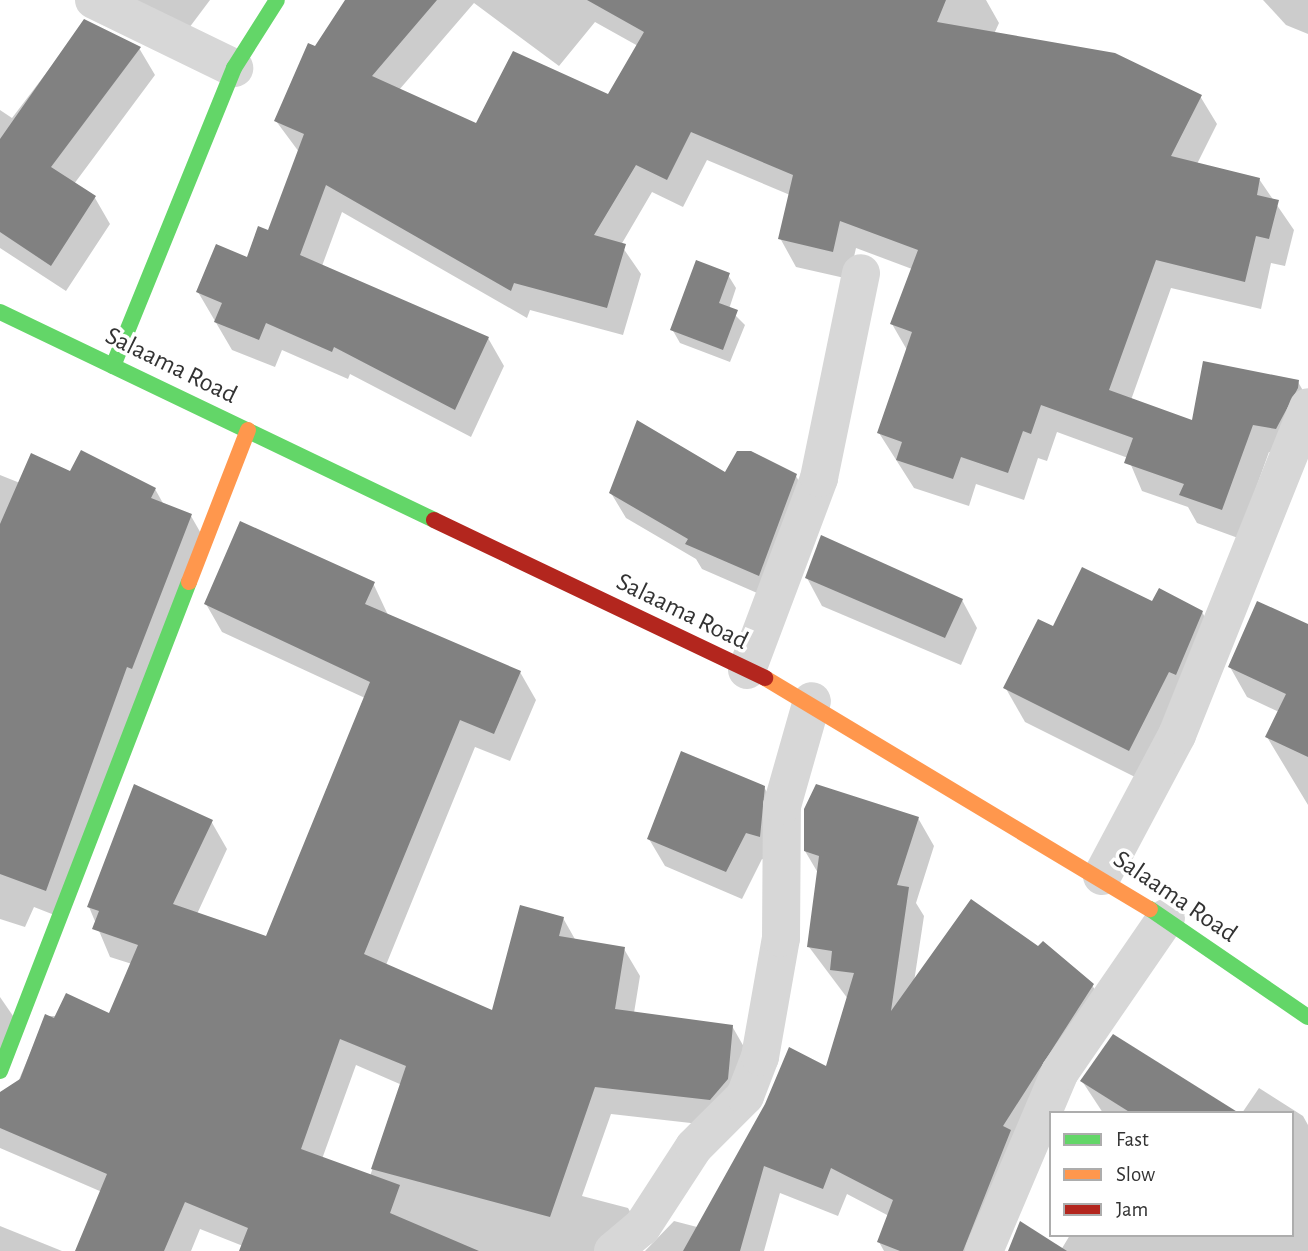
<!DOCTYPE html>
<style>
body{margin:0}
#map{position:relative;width:1308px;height:1251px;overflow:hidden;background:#fff;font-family:"Alegreya Sans",sans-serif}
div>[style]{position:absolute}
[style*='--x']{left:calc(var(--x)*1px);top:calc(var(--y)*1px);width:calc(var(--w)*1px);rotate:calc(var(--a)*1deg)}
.shadow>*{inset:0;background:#0003}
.building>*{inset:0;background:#818181}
.street>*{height:38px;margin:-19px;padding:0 19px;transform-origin:19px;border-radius:19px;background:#d7d7d7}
.fast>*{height:16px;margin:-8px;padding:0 8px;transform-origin:8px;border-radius:8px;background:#63d668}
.slow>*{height:16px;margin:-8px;padding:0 8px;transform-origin:8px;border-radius:8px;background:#ff974d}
.jam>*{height:16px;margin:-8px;padding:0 8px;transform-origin:8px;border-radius:8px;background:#b3261e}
span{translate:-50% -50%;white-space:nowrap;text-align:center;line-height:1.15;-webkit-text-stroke:7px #fff;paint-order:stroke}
.street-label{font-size:26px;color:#333}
.legend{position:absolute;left:1049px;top:1111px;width:245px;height:126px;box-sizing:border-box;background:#fff;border:2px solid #adadad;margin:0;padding:9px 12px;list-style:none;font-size:21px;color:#333}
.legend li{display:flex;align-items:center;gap:14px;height:35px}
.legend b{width:35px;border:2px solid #adadad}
</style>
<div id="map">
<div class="shadow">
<div style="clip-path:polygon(115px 0,210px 0,183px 36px)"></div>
<div style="clip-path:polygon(evenodd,363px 0,986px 0,999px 23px,994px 34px,1200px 96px,1217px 124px,1197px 164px,1259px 179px,1294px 230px,1285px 266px,1271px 263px,1261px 309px,1171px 288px,1131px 400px,1193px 422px,1298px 382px,1308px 399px,1292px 457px,1269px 452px,1238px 538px,1197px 523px,1188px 507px,1142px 491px,1128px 458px,1057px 432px,1047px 461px,1038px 458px,1024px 500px,976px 484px,969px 506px,914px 488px,879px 433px,907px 350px,892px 324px,912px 269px,856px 248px,849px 279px,796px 267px,780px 238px,790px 195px,707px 160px,683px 207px,652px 192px,621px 245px,641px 274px,623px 335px,530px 310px,527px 318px,342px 212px,322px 266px,488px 338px,504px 366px,471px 437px,350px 374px,348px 379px,282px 350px,275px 367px,232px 350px,198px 292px,248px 259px,269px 233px,299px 152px,276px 121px,316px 49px,363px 0,474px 3px,559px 66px,595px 22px,638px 46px,609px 96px,477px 125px,399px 90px,474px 3px)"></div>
<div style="clip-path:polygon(1263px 0,1308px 0,1308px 34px,1286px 25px)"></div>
<div style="clip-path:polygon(85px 22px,139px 48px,155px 75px,74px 184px,95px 198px,110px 224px,66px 291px,0 248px,0 110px,12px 118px)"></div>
<div style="clip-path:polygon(728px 275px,736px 288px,729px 309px,745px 325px,730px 362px,680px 343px,672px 329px)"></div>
<div style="clip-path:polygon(70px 473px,155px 489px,164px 505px,191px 516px,207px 544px,62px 918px,34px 907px,25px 927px,0 919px,0 475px,20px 483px)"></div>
<div style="clip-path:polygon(726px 475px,796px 476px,810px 501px,773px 600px,702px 569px,696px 559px,626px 518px,611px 493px)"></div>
<div style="clip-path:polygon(807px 578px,962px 600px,977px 628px,961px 665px,822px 606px)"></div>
<div style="clip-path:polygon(evenodd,373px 583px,388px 615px,520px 672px,536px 700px,510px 761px,475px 747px,386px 965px,493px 1012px,563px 918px,576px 941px,624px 949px,640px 976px,634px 1013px,732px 1026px,748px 1054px,726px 1127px,611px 1114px,582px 1196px,628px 1208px,644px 1236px,628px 1251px,241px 1251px,243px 1246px,200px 1229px,191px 1251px,77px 1251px,102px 1192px,0 1148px,0 1092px,15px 1089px,46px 1016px,110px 1016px,132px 964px,110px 957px,89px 907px,211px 821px,227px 849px,197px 914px,267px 938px,365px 698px,222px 632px,206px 604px,373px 583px,356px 1065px,402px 1085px,370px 1176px,322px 1159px,356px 1065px)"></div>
<div style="clip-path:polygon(1153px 603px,1202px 612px,1222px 647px,1149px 784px,1025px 722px,1005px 687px,1054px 629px)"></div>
<div style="clip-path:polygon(1308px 626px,1308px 805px,1267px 737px,1279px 712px,1247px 697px,1230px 667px)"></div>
<div style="clip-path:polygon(764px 787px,780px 815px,775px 863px,762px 859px,742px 899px,665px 866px,649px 839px)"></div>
<div style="clip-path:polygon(918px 818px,934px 846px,916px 903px,924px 916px,914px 982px,1092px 985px,1109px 1013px,987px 1251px,884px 1251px,879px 1242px,889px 1216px,847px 1194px,838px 1216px,780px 1193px,764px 1251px,645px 1251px,674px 1221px,697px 1227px,827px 1069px,848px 999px,809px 947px,818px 873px,805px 851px)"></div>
<div style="clip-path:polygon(0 997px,20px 1026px,0 1078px)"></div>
<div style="clip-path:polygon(1082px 1081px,1236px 1113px,1103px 1113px)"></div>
<div style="clip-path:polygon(1259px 1088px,1303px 1116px,1308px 1125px,1308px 1251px,1010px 1251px,1061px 1250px,1070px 1235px,1292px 1235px,1292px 1113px,1242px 1113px)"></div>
<div style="clip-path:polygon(0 1226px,62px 1251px,0 1251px)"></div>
</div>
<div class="building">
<div style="clip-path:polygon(345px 0,437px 0,372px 76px,476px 123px,513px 51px,608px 94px,644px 32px,587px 0,946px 0,937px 22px,1115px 53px,1202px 95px,1171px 156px,1260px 178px,1257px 195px,1279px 200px,1269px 239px,1256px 236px,1245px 282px,1156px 260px,1109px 390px,1192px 420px,1203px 361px,1299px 380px,1298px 388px,1276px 429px,1253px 425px,1222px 510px,1179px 495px,1184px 484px,1124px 463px,1133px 438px,1041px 405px,1031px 434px,1023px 431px,1008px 473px,961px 457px,953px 479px,896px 460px,902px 442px,877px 433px,912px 332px,890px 324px,918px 250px,840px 221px,833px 252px,778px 239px,793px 175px,691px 132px,667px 180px,636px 165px,594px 235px,626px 244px,607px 308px,514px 283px,511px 291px,326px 185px,300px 255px,489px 337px,455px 410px,334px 347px,332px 352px,266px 323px,259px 340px,214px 322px,222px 303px,196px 292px,216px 244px,247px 257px,258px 226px,268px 230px,304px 134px,274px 121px,308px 43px,315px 46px)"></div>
<div style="clip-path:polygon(84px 19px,141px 47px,51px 167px,96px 196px,51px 266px,0 232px,0 139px)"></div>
<div style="clip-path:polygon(696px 260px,730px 273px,719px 303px,738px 310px,723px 350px,670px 330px)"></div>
<div style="clip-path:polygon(637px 420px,725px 472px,737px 451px,751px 451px,797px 474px,759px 576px,685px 544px,688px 539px,609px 493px)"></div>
<div style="clip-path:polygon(81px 450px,156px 488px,151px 498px,192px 514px,132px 669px,127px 667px,46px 891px,0 874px,0 524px,31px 453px,70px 471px)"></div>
<div style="clip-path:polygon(240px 521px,375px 582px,365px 604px,521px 671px,494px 734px,460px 720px,364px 954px,492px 1010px,520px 905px,564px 917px,559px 936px,625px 947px,615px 1009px,733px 1025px,728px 1079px,710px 1100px,595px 1087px,550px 1217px,371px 1169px,406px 1066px,340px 1039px,301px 1149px,400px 1185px,390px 1213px,479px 1251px,239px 1251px,248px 1228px,185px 1202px,164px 1251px,75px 1251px,107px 1174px,0 1128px,0 1092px,20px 1079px,45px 1014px,54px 1018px,66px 993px,109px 1013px,138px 945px,92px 929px,99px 911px,87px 907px,134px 784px,213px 820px,173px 904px,266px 936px,370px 682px,204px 604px)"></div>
<div style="clip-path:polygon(821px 535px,963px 599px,945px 638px,805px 578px)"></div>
<div style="clip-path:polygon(1082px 567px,1152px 601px,1159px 588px,1203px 611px,1176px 675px,1169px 672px,1129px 751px,1003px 688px,1038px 619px,1053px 626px)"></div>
<div style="clip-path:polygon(1257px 601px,1308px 624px,1308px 757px,1265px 737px,1286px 694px,1228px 667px)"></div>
<div style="clip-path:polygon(681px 751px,765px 786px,760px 837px,746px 833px,726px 872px,647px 839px)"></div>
<div style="clip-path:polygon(816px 784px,919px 817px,897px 885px,909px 887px,891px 1011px,971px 899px,1038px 946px,1043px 941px,1094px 984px,1003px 1126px,1011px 1130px,963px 1251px,900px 1251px,877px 1242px,893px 1200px,831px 1168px,823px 1189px,764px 1166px,740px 1251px,683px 1251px,765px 1104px,789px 1047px,826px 1066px,854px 973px,830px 970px,832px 951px,807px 947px,819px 856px,804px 851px,804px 809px)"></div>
<div style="clip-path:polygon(1113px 1034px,1239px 1113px,1131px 1113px,1080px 1081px)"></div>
<div style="clip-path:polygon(1020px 1221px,1067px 1251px,1008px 1251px)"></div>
</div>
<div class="street">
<div style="--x:94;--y:0;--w:156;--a:25.9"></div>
<div style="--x:747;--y:670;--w:205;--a:-69.4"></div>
<div style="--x:819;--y:478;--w:209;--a:-78.4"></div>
<div style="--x:1102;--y:876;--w:160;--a:-62"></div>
<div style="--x:1177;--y:735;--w:353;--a:-68.2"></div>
<div style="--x:613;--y:1251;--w:38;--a:-40"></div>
<div style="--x:642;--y:1227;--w:95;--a:-57"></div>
<div style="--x:694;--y:1147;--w:72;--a:-45"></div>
<div style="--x:745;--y:1096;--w:42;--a:-69"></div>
<div style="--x:760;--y:1057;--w:121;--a:-80"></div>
<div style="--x:781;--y:938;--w:132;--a:-89.6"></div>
<div style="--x:782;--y:806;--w:109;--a:-74.1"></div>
<div style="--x:984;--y:1251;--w:194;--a:-67"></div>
<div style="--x:1060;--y:1072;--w:187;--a:-55.5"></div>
</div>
<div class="fast">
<div style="--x:0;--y:312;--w:481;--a:25.6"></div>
<div style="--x:113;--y:366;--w:322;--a:-67.9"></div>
<div style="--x:234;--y:68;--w:80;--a:-57.7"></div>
<div style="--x:1150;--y:909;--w:191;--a:34.4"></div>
<div style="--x:0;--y:1071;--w:524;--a:-68.87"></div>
</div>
<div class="slow">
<div style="--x:189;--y:582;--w:163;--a:-68.8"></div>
<div style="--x:765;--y:678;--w:449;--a:31"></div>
</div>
<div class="jam">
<div style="--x:434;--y:520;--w:367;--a:25.5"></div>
</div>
<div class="street-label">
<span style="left:171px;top:366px;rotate:26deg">Salaama Road</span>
<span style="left:682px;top:612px;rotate:26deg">Salaama Road</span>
<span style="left:1175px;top:897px;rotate:34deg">Salaama Road</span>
</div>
<ul class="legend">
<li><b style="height:9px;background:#63d668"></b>Fast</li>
<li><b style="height:9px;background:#ff974d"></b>Slow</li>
<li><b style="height:9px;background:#b3261e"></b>Jam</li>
</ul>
</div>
